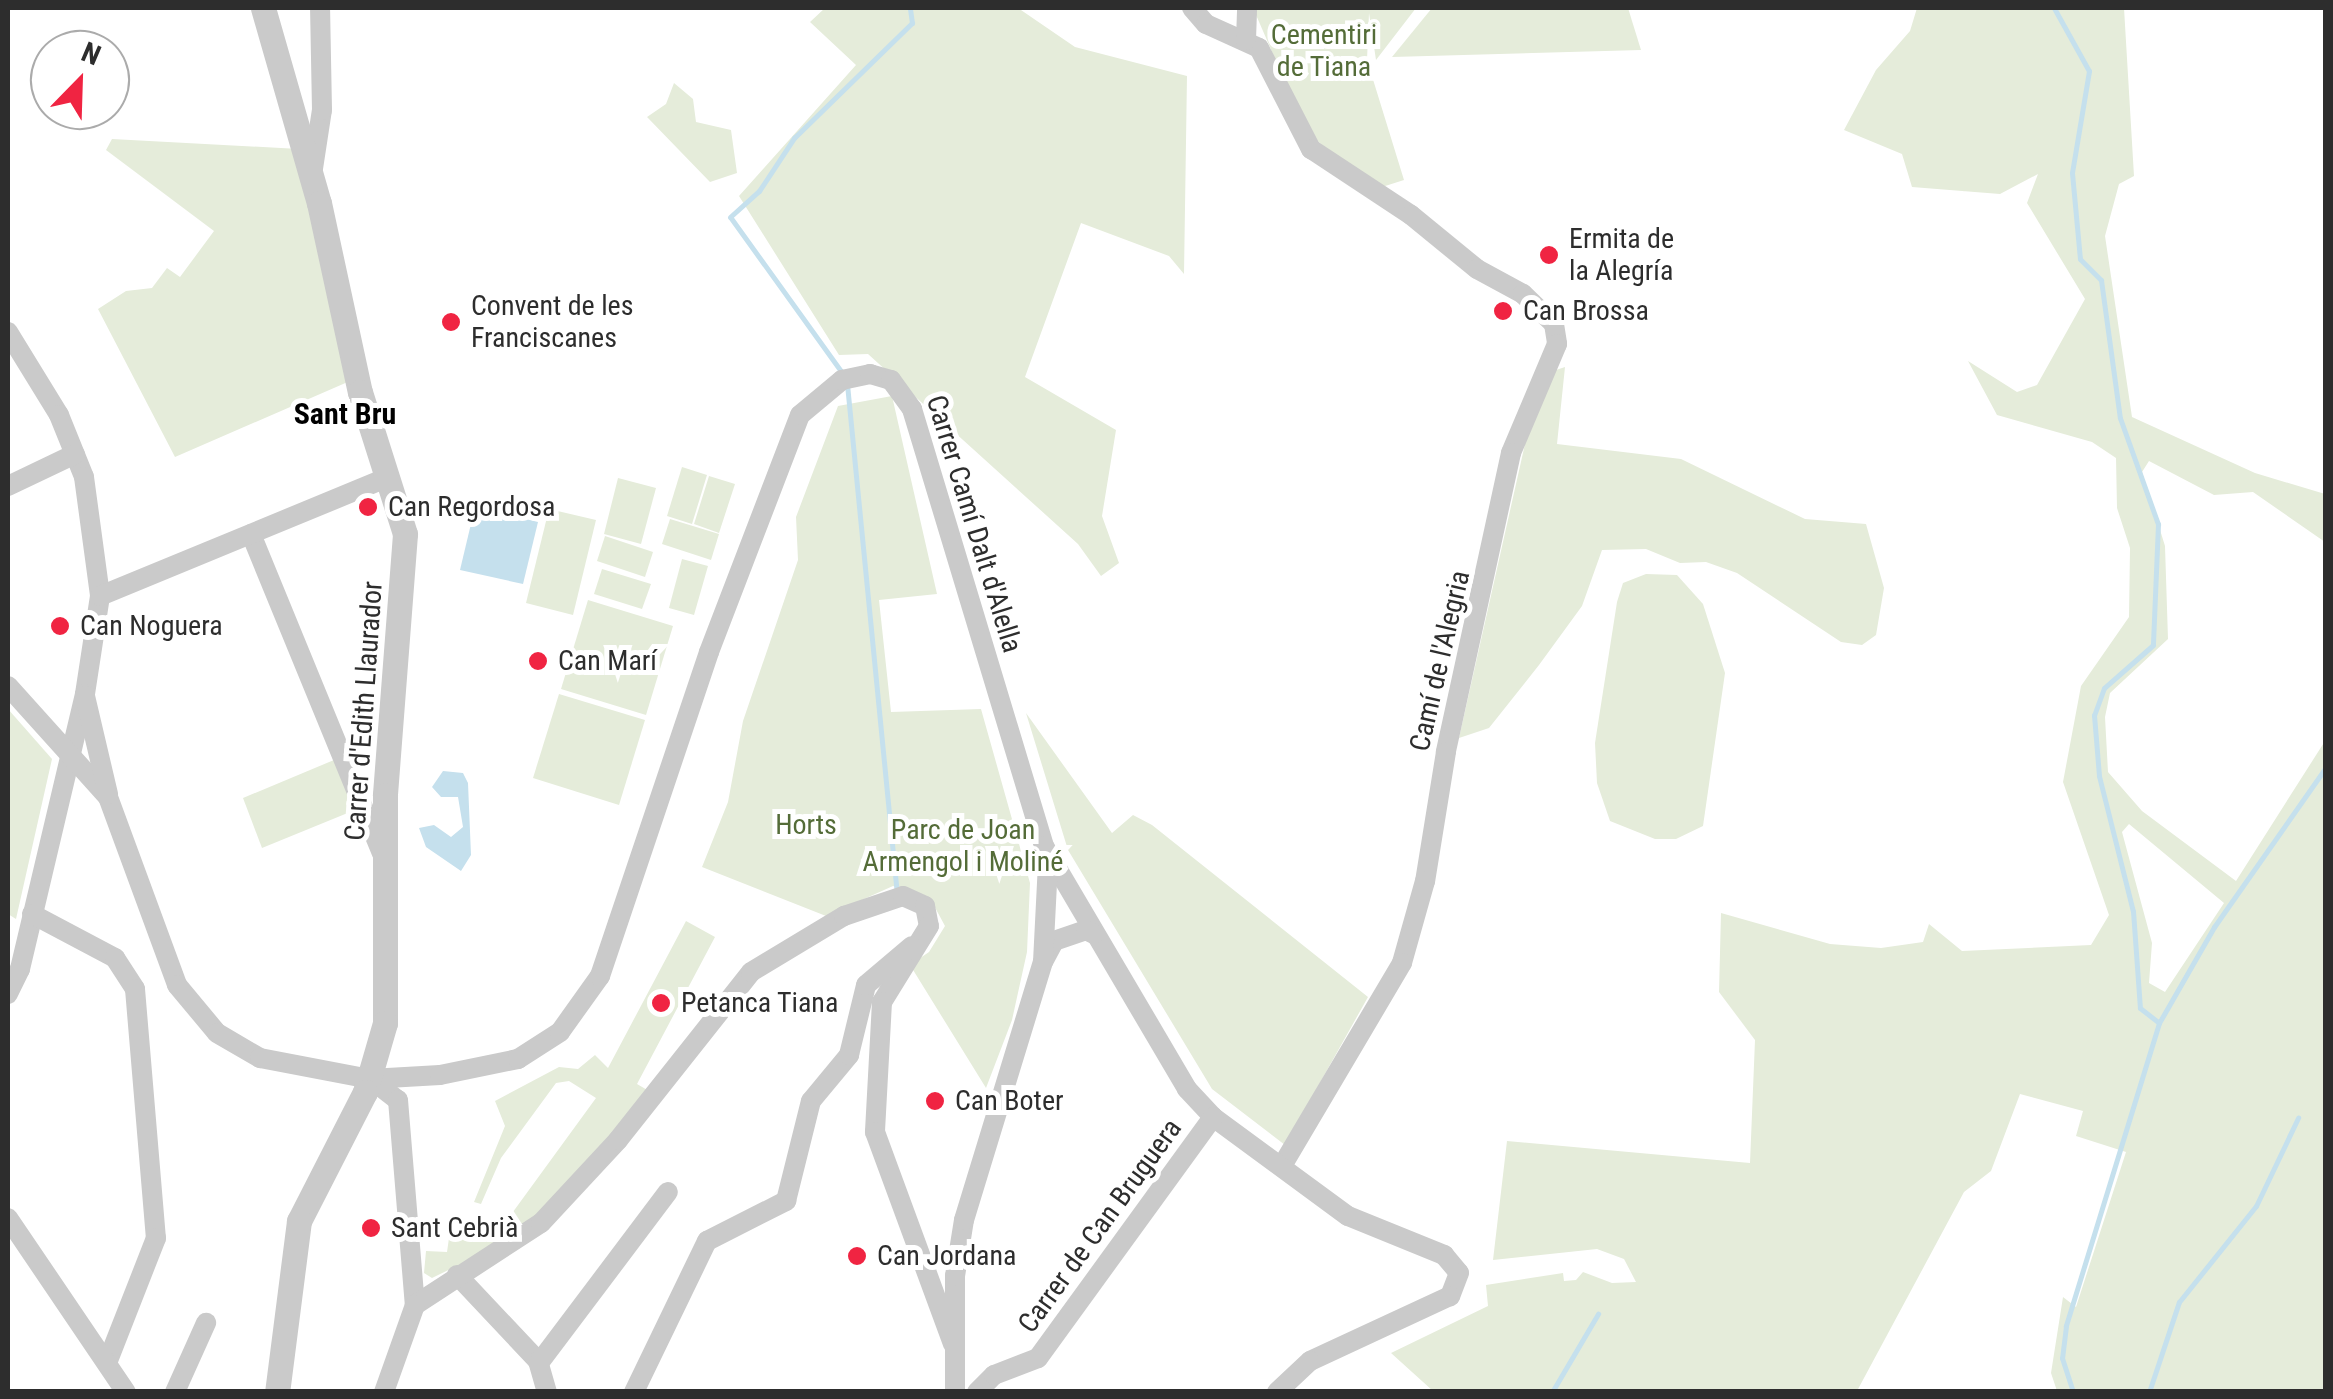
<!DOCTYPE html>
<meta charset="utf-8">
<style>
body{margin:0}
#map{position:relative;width:2333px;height:1399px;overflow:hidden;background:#fff;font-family:"Roboto Condensed",sans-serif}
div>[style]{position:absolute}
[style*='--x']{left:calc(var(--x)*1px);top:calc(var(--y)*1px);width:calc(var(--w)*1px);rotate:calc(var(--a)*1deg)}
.green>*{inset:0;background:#e5ecda}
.water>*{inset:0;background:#c5e0ed}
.stream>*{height:5px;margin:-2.5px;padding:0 2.5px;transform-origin:2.5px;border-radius:2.5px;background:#c5e0ed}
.minor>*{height:20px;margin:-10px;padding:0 10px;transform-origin:10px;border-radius:10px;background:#cacaca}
.tertiary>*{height:25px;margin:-12.5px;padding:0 12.5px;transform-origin:12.5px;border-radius:12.5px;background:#cacaca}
.dots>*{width:28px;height:28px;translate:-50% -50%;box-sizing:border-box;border:5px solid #fff;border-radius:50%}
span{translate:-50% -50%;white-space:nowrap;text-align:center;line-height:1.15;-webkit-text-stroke:10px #fff;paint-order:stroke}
.park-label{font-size:28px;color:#546c38}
.poi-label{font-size:28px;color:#2d2d2d}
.left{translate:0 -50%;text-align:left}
.street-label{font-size:28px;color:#2d2d2d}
.neighbourhood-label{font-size:30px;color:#000;font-weight:700}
.frame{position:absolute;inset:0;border:10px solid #2d2d2d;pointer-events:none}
.north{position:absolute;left:30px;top:30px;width:100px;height:100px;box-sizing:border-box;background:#fff;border:2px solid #ababab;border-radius:50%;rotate:23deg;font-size:28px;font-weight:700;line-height:40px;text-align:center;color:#2d2d2d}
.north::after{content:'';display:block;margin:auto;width:35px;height:45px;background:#f02442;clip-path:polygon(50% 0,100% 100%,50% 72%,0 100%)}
</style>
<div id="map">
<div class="green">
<div style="clip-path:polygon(825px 8px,1018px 8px,1075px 47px,1187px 76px,1184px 274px,1169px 256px,1081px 223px,1025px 377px,1116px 430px,1102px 516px,1119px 563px,1101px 576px,1078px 544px,868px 354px,839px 355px,739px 196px,856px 65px,810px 22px)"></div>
<div style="clip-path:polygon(1253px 8px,1416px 8px,1376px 60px,1369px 13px,1367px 60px,1404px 180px,1382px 187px,1342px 164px,1306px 130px)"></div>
<div style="clip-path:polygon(1432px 8px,1628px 8px,1641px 50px,1392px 57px)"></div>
<div style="clip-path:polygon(evenodd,1917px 8px,2124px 8px,2134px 176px,2119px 184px,2105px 236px,2132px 417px,2255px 473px,2325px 494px,2325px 542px,2253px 492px,2214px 495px,2149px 461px,2142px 472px,2165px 546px,2168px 639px,2110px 693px,2105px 717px,2108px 772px,2142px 811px,2236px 881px,2325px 741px,2325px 1391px,2057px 1391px,2051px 1373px,2063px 1297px,2076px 1307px,2126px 1152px,2076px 1136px,2083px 1111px,2020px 1094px,1991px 1171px,1964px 1192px,1857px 1391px,1433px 1391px,1391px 1353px,1488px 1306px,1486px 1285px,1563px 1273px,1564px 1281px,1576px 1280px,1583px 1272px,1612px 1283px,1636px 1282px,1624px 1259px,1597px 1249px,1493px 1260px,1507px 1141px,1750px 1163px,1755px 1040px,1719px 992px,1721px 913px,1830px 944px,1881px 948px,1923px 942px,1929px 924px,1962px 951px,2091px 945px,2109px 915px,2063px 782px,2081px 686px,2129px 617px,2130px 548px,2117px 508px,2116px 458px,2092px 442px,1997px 415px,1968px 361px,2017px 392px,2037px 385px,2085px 299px,2027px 203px,2038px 174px,2000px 194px,1912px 187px,1902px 154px,1844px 130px,1876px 70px,1910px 31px,1917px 8px,2129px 824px,2224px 903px,2165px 992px,2149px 983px,2152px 943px,2122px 832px,2129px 824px)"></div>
<div style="clip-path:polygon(674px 83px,693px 99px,696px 122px,731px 130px,737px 173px,710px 182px,647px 117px,666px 104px)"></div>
<div style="clip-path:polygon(112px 139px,299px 149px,350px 381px,175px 457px,98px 309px,126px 291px,152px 288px,167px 268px,180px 277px,214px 231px,106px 150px)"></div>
<div style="clip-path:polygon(1565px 367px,1557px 444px,1681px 459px,1805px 519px,1866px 524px,1884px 588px,1876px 635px,1862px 645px,1841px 642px,1737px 573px,1706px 562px,1680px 563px,1646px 549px,1602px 550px,1582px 606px,1539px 665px,1489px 728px,1459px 738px,1527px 435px,1550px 372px)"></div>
<div style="clip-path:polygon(892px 396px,937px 594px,879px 600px,891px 712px,981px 709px,1030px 883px,1027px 952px,1012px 1020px,986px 1088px,910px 965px,929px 952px,945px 926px,931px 900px,893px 886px,826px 916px,702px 867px,728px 802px,743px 721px,798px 560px,796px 517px,838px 406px)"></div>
<div style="clip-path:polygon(682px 467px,707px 475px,692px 524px,667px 516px)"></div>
<div style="clip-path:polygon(709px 476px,735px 484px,719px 533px,694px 524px)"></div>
<div style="clip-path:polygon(618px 478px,656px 488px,641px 544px,604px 534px)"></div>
<div style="clip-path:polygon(549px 509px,596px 520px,573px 615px,526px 603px)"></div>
<div style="clip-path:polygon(670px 519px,719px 534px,711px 560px,662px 544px)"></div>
<div style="clip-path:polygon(605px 536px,653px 552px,645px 577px,597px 561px)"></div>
<div style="clip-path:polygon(682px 559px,708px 566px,694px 615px,669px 608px)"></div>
<div style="clip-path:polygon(602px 569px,651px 584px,642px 609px,594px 594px)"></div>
<div style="clip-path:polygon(1646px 574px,1677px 575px,1703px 604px,1725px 673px,1703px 826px,1676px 839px,1655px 839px,1610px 821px,1597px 783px,1595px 743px,1617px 602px,1623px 583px)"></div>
<div style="clip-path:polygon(588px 600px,673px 626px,646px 715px,561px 689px)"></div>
<div style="clip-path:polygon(559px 694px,645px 720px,619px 805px,533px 778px)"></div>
<div style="clip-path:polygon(8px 709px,52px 759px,16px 919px,8px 914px)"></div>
<div style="clip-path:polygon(1026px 713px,1112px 833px,1133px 815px,1152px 825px,1368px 997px,1285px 1145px,1212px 1089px,1068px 850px)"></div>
<div style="clip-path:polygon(334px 760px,355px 810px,262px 848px,243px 798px)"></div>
<div style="clip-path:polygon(686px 921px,715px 937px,637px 1084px,649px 1091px,633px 1114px,531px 1220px,471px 1259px,432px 1278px,424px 1273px,426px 1251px,447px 1252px,449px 1238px,471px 1239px,510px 1216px,596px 1098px,569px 1081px,556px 1083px,501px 1158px,481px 1204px,474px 1202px,505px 1126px,495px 1101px,559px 1067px,578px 1069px,595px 1055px,608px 1068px)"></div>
</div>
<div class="water">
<div style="clip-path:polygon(475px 507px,538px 522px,523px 584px,460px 570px)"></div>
<div style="clip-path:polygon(443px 771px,463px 773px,468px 783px,471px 855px,461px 871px,426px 847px,419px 828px,434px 825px,451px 837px,463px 827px,458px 797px,441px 797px,432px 787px)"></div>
</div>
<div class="stream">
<div style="--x:2054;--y:8;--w:72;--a:60.9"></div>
<div style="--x:2089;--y:71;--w:103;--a:99.5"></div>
<div style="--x:2072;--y:173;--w:86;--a:84.7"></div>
<div style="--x:2080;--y:259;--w:30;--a:45"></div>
<div style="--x:2101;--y:280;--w:139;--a:82.2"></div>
<div style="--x:2120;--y:418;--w:113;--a:70.3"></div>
<div style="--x:2158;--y:524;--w:121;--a:92.4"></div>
<div style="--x:2153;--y:645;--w:65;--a:138.7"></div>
<div style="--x:2104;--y:688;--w:29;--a:110"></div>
<div style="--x:2094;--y:715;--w:61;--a:85.3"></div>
<div style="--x:2099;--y:776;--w:139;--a:75.9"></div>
<div style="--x:2133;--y:911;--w:97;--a:85.9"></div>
<div style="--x:2140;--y:1008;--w:24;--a:38"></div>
<div style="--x:2159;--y:1023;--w:317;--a:107.1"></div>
<div style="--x:2066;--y:1326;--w:32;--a:97"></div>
<div style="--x:2062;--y:1358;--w:36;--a:72"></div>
<div style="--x:843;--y:374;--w:193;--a:-125.7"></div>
<div style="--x:730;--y:217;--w:39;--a:-42"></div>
<div style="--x:759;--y:191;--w:64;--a:-56.6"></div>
<div style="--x:794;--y:138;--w:165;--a:-44.3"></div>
<div style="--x:912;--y:23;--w:15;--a:-98"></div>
<div style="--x:847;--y:384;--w:513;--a:84.41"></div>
<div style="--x:2159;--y:1023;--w:111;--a:-60.2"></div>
<div style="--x:2214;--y:927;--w:195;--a:-55"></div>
<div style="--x:1552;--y:1392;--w:91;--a:-59.5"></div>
<div style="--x:2149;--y:1392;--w:95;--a:-71.6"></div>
<div style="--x:2179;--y:1302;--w:123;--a:-51.3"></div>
<div style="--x:2256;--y:1206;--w:98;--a:-64.5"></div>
</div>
<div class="minor">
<div style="--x:1192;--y:8;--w:21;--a:49"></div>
<div style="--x:1206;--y:24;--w:58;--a:24.4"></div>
<div style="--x:1259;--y:48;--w:114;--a:62.8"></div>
<div style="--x:1311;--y:149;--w:120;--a:33.4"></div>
<div style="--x:1411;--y:215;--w:85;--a:39.3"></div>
<div style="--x:1477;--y:269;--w:52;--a:28.5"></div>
<div style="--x:1523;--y:294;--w:43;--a:44.1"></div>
<div style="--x:1554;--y:324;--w:20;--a:81"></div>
<div style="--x:1557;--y:344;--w:118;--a:112.9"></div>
<div style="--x:1511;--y:453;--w:306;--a:102.3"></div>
<div style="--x:1446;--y:752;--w:131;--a:99.2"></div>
<div style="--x:1425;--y:881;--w:85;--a:105.7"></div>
<div style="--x:1402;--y:963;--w:236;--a:120.6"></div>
<div style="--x:1246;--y:40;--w:32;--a:-88"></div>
<div style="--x:312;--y:175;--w:66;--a:-81.3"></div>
<div style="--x:322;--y:110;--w:102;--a:-91.1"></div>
<div style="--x:8;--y:332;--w:97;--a:58.4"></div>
<div style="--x:59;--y:415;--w:67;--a:68"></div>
<div style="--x:84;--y:477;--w:120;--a:82.3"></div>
<div style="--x:100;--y:596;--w:99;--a:98.7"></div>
<div style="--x:85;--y:694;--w:283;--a:103.3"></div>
<div style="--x:20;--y:969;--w:28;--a:116"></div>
<div style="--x:8;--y:486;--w:74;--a:-25.5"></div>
<div style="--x:251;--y:534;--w:345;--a:67.7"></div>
<div style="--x:100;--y:596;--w:310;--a:-22.4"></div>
<div style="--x:8;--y:686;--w:149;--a:48"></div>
<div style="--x:108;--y:797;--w:200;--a:69.8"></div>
<div style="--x:177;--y:985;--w:62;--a:50.2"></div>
<div style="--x:217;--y:1033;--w:50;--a:30.2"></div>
<div style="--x:260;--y:1058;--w:112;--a:10.8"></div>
<div style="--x:370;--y:1079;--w:70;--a:-3.3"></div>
<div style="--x:440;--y:1075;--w:80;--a:-11.6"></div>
<div style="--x:518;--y:1059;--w:50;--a:-32.7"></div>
<div style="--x:560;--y:1032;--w:69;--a:-54.5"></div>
<div style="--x:600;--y:976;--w:342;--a:-71.4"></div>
<div style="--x:709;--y:652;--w:254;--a:-69"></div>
<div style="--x:800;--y:415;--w:55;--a:-39.8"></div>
<div style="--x:842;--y:380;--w:29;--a:-12"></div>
<div style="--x:870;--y:374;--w:22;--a:16"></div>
<div style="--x:891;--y:380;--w:36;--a:54"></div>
<div style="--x:912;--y:409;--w:457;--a:73.2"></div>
<div style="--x:1044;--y:846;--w:282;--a:59.5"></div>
<div style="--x:1187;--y:1089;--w:38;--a:47"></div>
<div style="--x:1213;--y:1117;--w:167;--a:36.3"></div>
<div style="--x:1348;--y:1216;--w:104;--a:22.1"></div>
<div style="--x:1444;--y:1255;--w:23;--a:50"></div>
<div style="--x:1459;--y:1273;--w:25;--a:111"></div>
<div style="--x:1450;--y:1296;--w:154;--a:155.1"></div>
<div style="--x:1310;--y:1361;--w:45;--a:136.8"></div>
<div style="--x:85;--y:696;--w:101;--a:76.8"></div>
<div style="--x:32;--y:914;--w:94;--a:27.9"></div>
<div style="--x:115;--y:958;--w:37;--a:57"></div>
<div style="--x:135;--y:989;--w:250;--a:85.2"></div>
<div style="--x:156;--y:1238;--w:134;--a:111.4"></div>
<div style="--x:1044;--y:960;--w:21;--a:-62"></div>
<div style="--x:1054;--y:941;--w:34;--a:-19"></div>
<div style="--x:1086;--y:930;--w:9;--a:27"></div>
<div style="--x:372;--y:1080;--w:33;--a:38"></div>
<div style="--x:398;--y:1100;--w:206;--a:85.3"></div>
<div style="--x:8;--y:1218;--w:210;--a:55.9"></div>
<div style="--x:457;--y:1275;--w:118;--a:46.7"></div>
<div style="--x:538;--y:1361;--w:32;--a:74"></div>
<div style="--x:415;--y:1305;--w:150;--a:-33.1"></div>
<div style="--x:541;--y:1223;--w:113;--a:-47.1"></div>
<div style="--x:618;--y:1140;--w:214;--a:-51.6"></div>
<div style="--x:751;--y:972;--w:109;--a:-31.1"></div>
<div style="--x:844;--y:916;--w:62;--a:-18.7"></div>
<div style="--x:903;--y:896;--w:24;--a:24"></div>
<div style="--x:925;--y:906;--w:20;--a:79"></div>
<div style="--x:929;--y:926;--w:89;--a:121.7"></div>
<div style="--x:882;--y:1002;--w:130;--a:93.1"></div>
<div style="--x:875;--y:1132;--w:226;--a:69.8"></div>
<div style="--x:539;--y:1363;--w:214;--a:-53"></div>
<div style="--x:175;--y:1392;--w:76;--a:-65.8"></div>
<div style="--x:384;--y:1392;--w:92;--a:-70.4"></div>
<div style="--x:634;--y:1392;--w:168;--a:-64.2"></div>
<div style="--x:707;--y:1241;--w:89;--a:-26.9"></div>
<div style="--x:786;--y:1201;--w:103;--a:-76"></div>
<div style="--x:811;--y:1101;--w:60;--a:-50.4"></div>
<div style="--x:849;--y:1055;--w:72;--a:-76.3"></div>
<div style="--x:866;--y:985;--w:60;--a:-40.3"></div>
<div style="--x:955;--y:1392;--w:116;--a:-90"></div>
<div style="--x:955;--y:1276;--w:57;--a:-80.9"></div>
<div style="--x:964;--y:1220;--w:270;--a:-73"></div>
<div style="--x:1043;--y:962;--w:100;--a:-87.1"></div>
<div style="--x:977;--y:1392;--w:24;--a:-45"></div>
<div style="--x:994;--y:1375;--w:47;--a:-21.1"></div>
<div style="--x:1038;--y:1358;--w:298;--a:-54"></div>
</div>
<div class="tertiary">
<div style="--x:263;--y:8;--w:203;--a:74"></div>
<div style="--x:319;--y:203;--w:193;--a:77.8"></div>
<div style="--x:360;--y:392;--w:149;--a:72.4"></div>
<div style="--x:405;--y:534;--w:262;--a:94.4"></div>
<div style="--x:385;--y:795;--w:228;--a:90"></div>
<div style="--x:385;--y:1023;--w:72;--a:106.2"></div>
<div style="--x:365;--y:1092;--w:145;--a:117.1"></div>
<div style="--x:299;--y:1221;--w:172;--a:97.3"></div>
</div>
<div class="dots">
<div style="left:1549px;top:255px;background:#f02442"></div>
<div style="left:1503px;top:311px;background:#f02442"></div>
<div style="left:451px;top:322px;background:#f02442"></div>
<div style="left:368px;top:507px;background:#f02442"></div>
<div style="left:60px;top:626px;background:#f02442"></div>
<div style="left:538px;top:661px;background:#f02442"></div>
<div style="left:661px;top:1003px;background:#f02442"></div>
<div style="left:935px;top:1101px;background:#f02442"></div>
<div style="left:371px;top:1228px;background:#f02442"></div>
<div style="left:857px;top:1256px;background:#f02442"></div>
</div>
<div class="park-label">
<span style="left:1324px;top:51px">Cementiri<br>de Tiana</span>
<span style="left:806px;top:825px">Horts</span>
<span style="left:963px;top:846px">Parc de Joan<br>Armengol i Moliné</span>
</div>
<div class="poi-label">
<span class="left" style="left:1569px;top:255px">Ermita de<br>la Alegría</span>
<span class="left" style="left:471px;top:322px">Convent de les<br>Franciscanes</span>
<span class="left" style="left:1523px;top:311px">Can Brossa</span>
<span class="left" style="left:388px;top:507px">Can Regordosa</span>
<span class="left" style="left:80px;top:626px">Can Noguera</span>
<span class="left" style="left:558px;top:661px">Can Marí</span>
<span class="left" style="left:681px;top:1003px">Petanca Tiana</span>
<span class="left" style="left:955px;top:1101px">Can Boter</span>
<span class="left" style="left:391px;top:1228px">Sant Cebrià</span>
<span class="left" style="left:877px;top:1256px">Can Jordana</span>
</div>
<div class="street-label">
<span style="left:974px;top:524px;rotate:73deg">Carrer Camí Dalt d'Alella</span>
<span style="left:1440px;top:661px;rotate:-77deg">Camí de l'Alegria</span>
<span style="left:364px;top:711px;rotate:-86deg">Carrer d'Edith Llaurador</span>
<span style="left:1100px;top:1226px;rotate:-54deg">Carrer de Can Bruguera</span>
</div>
<div class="neighbourhood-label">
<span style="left:345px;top:414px">Sant Bru</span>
</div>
<div class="frame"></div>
<div class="north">N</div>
</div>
